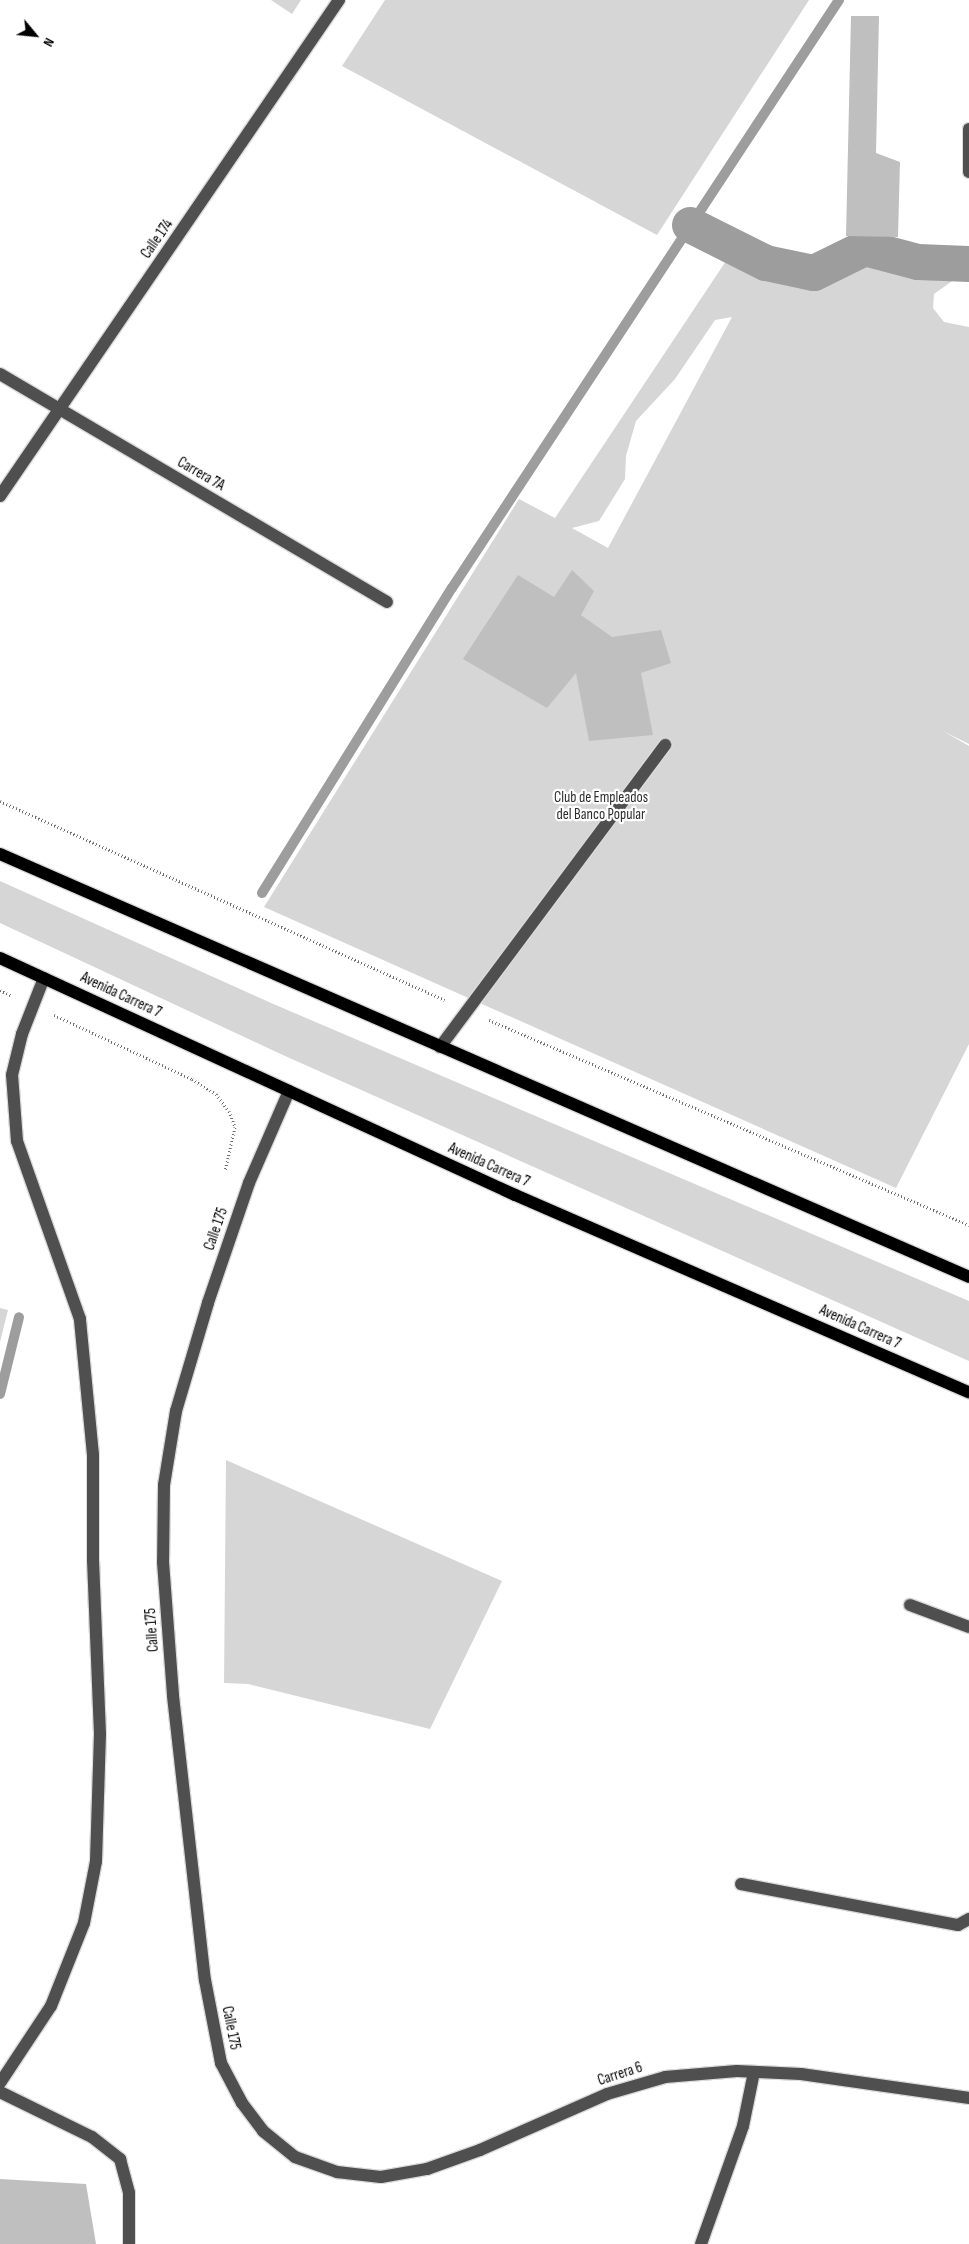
<!DOCTYPE html>
<style>
body{margin:0}
#map{position:relative;width:969px;height:2244px;overflow:hidden;background:#fff;font-family:"Sofia Sans Condensed",sans-serif}
div>[style]{position:absolute}
[style*='--x']{left:calc(var(--x)*1px);top:calc(var(--y)*1px);width:calc(var(--w)*1px);rotate:calc(var(--a)*1deg)}
.green>*{inset:0;background:#d6d6d6}
.stream>*{height:10px;margin:-5px;padding:0 5px;transform-origin:5px;border-radius:5px;background:#9d9d9d}
.canal>*{height:36px;margin:-18px;padding:0 18px;transform-origin:18px;border-radius:18px;background:#9d9d9d}
.building>*{inset:0;background:#bfbfbf}
.path>*{height:3px;margin-top:-1.5px;transform-origin:0;background:repeating-linear-gradient(90deg,#717171 0 1px,transparent 0 3.5px)}
.roads{filter:drop-shadow(1px 0 #dbdbdb) drop-shadow(-1px 0 #dbdbdb) drop-shadow(0 1px #dbdbdb) drop-shadow(0 -1px #dbdbdb)}
.minor>*{height:12px;margin:-6px;padding:0 6px;transform-origin:6px;border-radius:6px;background:#4f4f4f}
.major>*{height:12px;margin:-6px;padding:0 6px;transform-origin:6px;border-radius:6px;background:#000}
span{translate:-50% -50%;white-space:nowrap;text-align:center;line-height:1.15;-webkit-text-stroke:4.5px #fff;paint-order:stroke}
.street-label{font-size:15px;color:#000}
.park-label{font-size:15px;color:#2d2d2d}
.north{position:absolute;left:10px;top:10px;width:50px;height:50px;-webkit-text-stroke:4px #fff;paint-order:stroke;rotate:118deg;font-size:14px;font-weight:700;line-height:20px;text-align:center;color:#000}
.north::after{content:'';display:block;margin:auto;width:18px;height:22px;background:#000;clip-path:polygon(50% 0,100% 100%,50% 72%,0 100%)}
</style>
<div id="map">
<div class="green">
<div style="clip-path:polygon(271px 0,301px 0,292px 14px)"></div>
<div style="clip-path:polygon(385px 0,809px 0,657px 235px,342px 66px)"></div>
<div style="clip-path:polygon(evenodd,844px 257px,955px 279px,934px 294px,933px 308px,944px 322px,969px 327px,969px 744px,943px 731px,969px 746px,969px 1044px,896px 1188px,264px 907px,519px 499px,555px 518px,726px 261px,761px 273px,801px 278px,844px 257px,732px 317px,608px 548px,572px 528px,599px 521px,625px 479px,626px 456px,636px 421px,675px 379px,715px 320px,732px 317px)"></div>
<div style="clip-path:polygon(0 881px,271px 1003px,969px 1301px,969px 1361px,285px 1056px,0 923px)"></div>
<div style="clip-path:polygon(0 1308px,8px 1310px,0 1342px)"></div>
<div style="clip-path:polygon(226px 1460px,502px 1581px,430px 1729px,248px 1684px,224px 1683px)"></div>
</div>
<div class="stream">
<div style="--x:262;--y:893;--w:359;--a:-58.1"></div>
<div style="--x:452;--y:588;--w:704;--a:-56.65"></div>
<div style="--x:0;--y:1394;--w:79;--a:-76.1"></div>
</div>
<div class="canal">
<div style="--x:690;--y:225;--w:85;--a:26.6"></div>
<div style="--x:766;--y:263;--w:49;--a:11.8"></div>
<div style="--x:814;--y:273;--w:57;--a:-26.1"></div>
<div style="--x:865;--y:248;--w:55;--a:14.8"></div>
<div style="--x:918;--y:262;--w:51;--a:2.2"></div>
</div>
<div class="building">
<div style="clip-path:polygon(851px 16px,879px 16px,876px 153px,900px 162px,898px 237px,846px 236px)"></div>
<div style="clip-path:polygon(572px 570px,594px 591px,581px 615px,612px 637px,661px 630px,671px 663px,641px 673px,653px 735px,589px 741px,576px 673px,547px 708px,463px 659px,518px 575px,554px 597px)"></div>
<div style="clip-path:polygon(0 2179px,86px 2184px,96px 2244px,0 2244px)"></div>
</div>
<div class="path">
<div style="--x:0;--y:801;--w:487;--a:24.1"></div>
<div style="--x:0;--y:990;--w:13;--a:27"></div>
<div style="--x:54;--y:1015;--w:152;--a:24.9"></div>
<div style="--x:192;--y:1079;--w:28;--a:32"></div>
<div style="--x:216;--y:1094;--w:21;--a:53"></div>
<div style="--x:229;--y:1111;--w:17;--a:69"></div>
<div style="--x:235;--y:1127;--w:45;--a:102.8"></div>
<div style="--x:489;--y:1020;--w:522;--a:23.13"></div>
</div>
<div class="roads">
<div class="minor">
<div style="--x:969;--y:129;--w:43;--a:90"></div>
<div style="--x:0;--y:374;--w:449;--a:30.5"></div>
<div style="--x:0;--y:496;--w:601;--a:-55.65"></div>
<div style="--x:440;--y:1047;--w:377;--a:-53.3"></div>
<div style="--x:289;--y:1091;--w:100;--a:113.5"></div>
<div style="--x:249;--y:1183;--w:127;--a:108.9"></div>
<div style="--x:208;--y:1303;--w:113;--a:106.5"></div>
<div style="--x:176;--y:1411;--w:75;--a:99.2"></div>
<div style="--x:164;--y:1485;--w:77;--a:90.7"></div>
<div style="--x:163;--y:1562;--w:134;--a:85.7"></div>
<div style="--x:173;--y:1696;--w:286;--a:83.6"></div>
<div style="--x:205;--y:1980;--w:85;--a:79.1"></div>
<div style="--x:221;--y:2063;--w:45;--a:62.3"></div>
<div style="--x:242;--y:2103;--w:35;--a:53"></div>
<div style="--x:263;--y:2131;--w:41;--a:39.1"></div>
<div style="--x:295;--y:2157;--w:45;--a:19.7"></div>
<div style="--x:337;--y:2172;--w:44;--a:6.5"></div>
<div style="--x:381;--y:2177;--w:47;--a:-9.9"></div>
<div style="--x:427;--y:2169;--w:56;--a:-19.7"></div>
<div style="--x:480;--y:2150;--w:139;--a:-23.8"></div>
<div style="--x:607;--y:2094;--w:60;--a:-16.3"></div>
<div style="--x:665;--y:2077;--w:72;--a:-4.8"></div>
<div style="--x:737;--y:2071;--w:64;--a:2.7"></div>
<div style="--x:801;--y:2074;--w:170;--a:8.1"></div>
<div style="--x:910;--y:1605;--w:63;--a:20.4"></div>
<div style="--x:741;--y:1884;--w:221;--a:10.7"></div>
<div style="--x:958;--y:1925;--w:13;--a:-29"></div>
<div style="--x:0;--y:2083;--w:92;--a:-56.5"></div>
<div style="--x:51;--y:2006;--w:89;--a:-68.3"></div>
<div style="--x:84;--y:1923;--w:63;--a:-79"></div>
<div style="--x:96;--y:1861;--w:127;--a:-88.2"></div>
<div style="--x:100;--y:1734;--w:173;--a:-92.3"></div>
<div style="--x:93;--y:1561;--w:106;--a:-90"></div>
<div style="--x:93;--y:1455;--w:137;--a:-95.5"></div>
<div style="--x:80;--y:1319;--w:189;--a:-109.5"></div>
<div style="--x:17;--y:1141;--w:66;--a:-94.3"></div>
<div style="--x:12;--y:1075;--w:42;--a:-76.3"></div>
<div style="--x:22;--y:1034;--w:60;--a:-68.6"></div>
<div style="--x:0;--y:2092;--w:102;--a:26.1"></div>
<div style="--x:92;--y:2137;--w:36;--a:38"></div>
<div style="--x:120;--y:2159;--w:35;--a:75"></div>
<div style="--x:129;--y:2193;--w:51;--a:90"></div>
<div style="--x:701;--y:2244;--w:125;--a:-70.4"></div>
<div style="--x:743;--y:2126;--w:55;--a:-78.5"></div>
</div>
<div class="major">
<div style="--x:0;--y:854;--w:1057;--a:23.58"></div>
<div style="--x:0;--y:958;--w:567;--a:24.71"></div>
<div style="--x:515;--y:1195;--w:495;--a:23.5"></div>
</div>
</div>
<div class="street-label">
<span style="left:157px;top:239px;rotate:-55deg">Calle 174</span>
<span style="left:201px;top:474px;rotate:30deg">Carrera 7A</span>
<span style="left:121px;top:995px;rotate:25deg">Avenida Carrera 7</span>
<span style="left:489px;top:1165px;rotate:24deg">Avenida Carrera 7</span>
<span style="left:216px;top:1229px;rotate:-71deg">Calle 175</span>
<span style="left:860px;top:1327px;rotate:24deg">Avenida Carrera 7</span>
<span style="left:152px;top:1630px;rotate:-94deg">Calle 175</span>
<span style="left:231px;top:2028px;rotate:79deg">Calle 175</span>
<span style="left:620px;top:2074px;rotate:-18deg">Carrera 6</span>
</div>
<div class="park-label">
<span style="left:601px;top:806px">Club de Empleados<br>del Banco Popular</span>
</div>
<div class="north">N</div>
</div>
